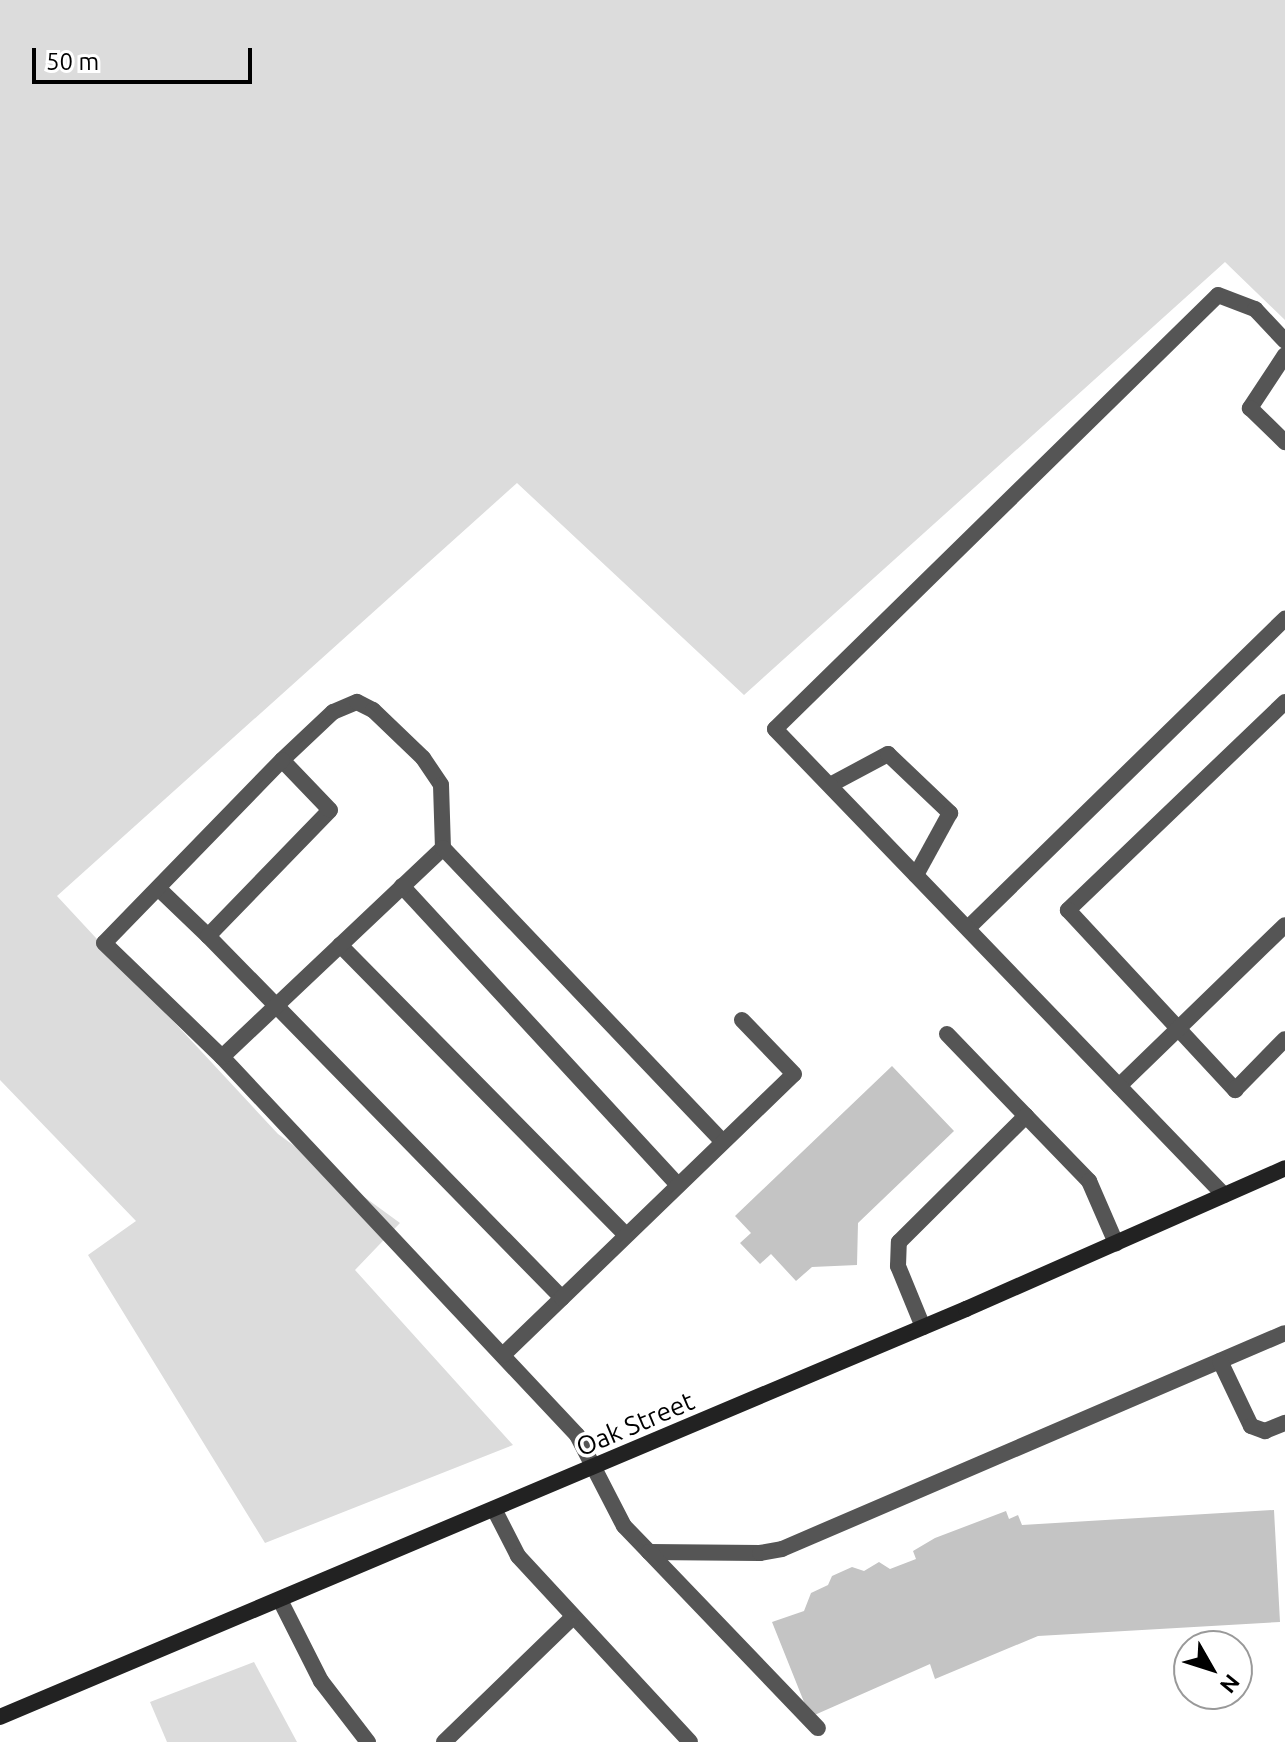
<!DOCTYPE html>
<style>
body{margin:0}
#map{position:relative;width:1285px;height:1742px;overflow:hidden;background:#fff;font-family:Ubuntu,sans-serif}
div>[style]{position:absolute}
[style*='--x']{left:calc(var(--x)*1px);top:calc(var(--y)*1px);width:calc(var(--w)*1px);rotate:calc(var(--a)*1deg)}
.green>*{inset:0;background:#dcdcdc}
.building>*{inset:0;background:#c4c4c4}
.lane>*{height:16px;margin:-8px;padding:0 8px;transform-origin:8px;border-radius:8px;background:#555}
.secondary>*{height:16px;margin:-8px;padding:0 8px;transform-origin:8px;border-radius:8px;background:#222}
span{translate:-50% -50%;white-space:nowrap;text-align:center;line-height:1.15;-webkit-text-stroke:7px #fff;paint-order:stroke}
.street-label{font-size:26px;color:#000}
.north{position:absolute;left:1173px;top:1630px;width:80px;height:80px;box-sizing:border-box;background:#fff;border:2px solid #999;border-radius:50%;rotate:129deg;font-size:22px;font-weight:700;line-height:32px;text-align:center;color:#000}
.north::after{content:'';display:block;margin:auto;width:28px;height:36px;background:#000;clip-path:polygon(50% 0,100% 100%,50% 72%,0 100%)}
.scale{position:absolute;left:32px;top:48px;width:220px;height:36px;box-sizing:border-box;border:4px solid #000;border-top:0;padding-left:10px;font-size:24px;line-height:28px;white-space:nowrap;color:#000;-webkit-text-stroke:6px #fff;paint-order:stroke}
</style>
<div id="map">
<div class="green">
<div style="clip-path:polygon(0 0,1285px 0,1285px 320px,1225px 262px,744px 695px,517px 483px,57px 896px,278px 1134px,400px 1223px,355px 1270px,513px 1445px,265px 1543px,88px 1255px,136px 1221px,0 1080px)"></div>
<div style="clip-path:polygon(254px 1662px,297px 1742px,167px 1742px,150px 1702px)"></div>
</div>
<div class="building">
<div style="clip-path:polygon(892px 1066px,954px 1131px,858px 1223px,857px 1265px,812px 1267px,796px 1281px,771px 1254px,760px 1264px,740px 1243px,751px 1233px,735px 1216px)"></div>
<div style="clip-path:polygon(1274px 1510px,1280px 1622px,1038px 1636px,935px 1679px,930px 1664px,810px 1717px,772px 1622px,804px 1611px,811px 1593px,828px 1585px,832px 1576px,852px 1567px,864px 1571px,879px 1562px,890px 1569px,916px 1559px,913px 1551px,935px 1538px,1006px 1511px,1009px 1519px,1018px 1515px,1022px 1525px)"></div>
</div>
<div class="lane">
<div style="--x:1285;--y:355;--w:64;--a:123.4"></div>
<div style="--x:1250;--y:408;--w:49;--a:44.2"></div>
<div style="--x:1285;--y:702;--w:301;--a:136.2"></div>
<div style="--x:1068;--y:910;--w:246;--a:47.1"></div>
<div style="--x:1235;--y:1090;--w:71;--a:-45.6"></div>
<div style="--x:282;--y:760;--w:70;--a:-43.3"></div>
<div style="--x:333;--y:712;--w:26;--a:-23"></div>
<div style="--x:357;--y:702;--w:18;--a:27"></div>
<div style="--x:373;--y:710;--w:69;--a:43.8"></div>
<div style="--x:423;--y:758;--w:32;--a:56"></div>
<div style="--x:441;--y:785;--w:63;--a:88.2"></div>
<div style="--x:830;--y:785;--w:66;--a:-28.1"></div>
<div style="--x:888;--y:754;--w:86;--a:43.6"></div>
<div style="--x:950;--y:813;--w:71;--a:118.7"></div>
<div style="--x:402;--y:886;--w:407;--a:47.3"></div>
<div style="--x:158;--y:888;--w:69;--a:43.8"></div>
<div style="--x:208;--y:936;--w:175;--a:-45.9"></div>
<div style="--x:330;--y:810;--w:69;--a:-133.8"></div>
<div style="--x:282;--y:760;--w:255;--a:134.2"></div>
<div style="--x:104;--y:943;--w:164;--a:44"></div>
<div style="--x:222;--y:1057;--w:519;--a:46.8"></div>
<div style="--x:577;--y:1435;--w:102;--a:62.7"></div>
<div style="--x:624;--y:1526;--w:36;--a:46"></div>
<div style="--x:649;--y:1552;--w:111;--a:0.5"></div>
<div style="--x:760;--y:1553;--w:22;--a:-10"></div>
<div style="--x:782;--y:1549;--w:547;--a:-23.24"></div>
<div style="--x:968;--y:928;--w:443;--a:-44.3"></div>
<div style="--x:208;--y:936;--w:506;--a:45.64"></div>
<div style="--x:562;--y:1298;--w:82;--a:136"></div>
<div style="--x:340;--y:945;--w:407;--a:45.4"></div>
<div style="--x:947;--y:1034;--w:114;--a:46.1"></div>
<div style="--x:222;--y:1057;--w:304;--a:-43.4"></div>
<div style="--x:443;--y:848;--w:406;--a:46.4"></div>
<div style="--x:1119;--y:1086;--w:231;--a:-44.1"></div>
<div style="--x:1224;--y:1195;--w:647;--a:-133.94"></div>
<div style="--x:775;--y:729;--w:620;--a:-44.41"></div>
<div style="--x:1218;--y:295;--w:40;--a:21"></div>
<div style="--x:1255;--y:309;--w:44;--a:46.8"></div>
<div style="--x:562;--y:1298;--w:322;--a:-44"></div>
<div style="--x:794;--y:1074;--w:75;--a:-133.9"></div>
<div style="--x:923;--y:1327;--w:66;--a:-112.3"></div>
<div style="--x:898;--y:1266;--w:24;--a:-88"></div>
<div style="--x:899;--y:1242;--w:179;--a:-44.8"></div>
<div style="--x:1026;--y:1116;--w:91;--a:45.9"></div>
<div style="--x:1089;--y:1181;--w:68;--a:66.5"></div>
<div style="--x:1220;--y:1361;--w:72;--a:64.5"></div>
<div style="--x:1251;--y:1426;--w:15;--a:20"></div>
<div style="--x:1265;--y:1431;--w:22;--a:-22"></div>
<div style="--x:494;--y:1509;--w:53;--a:62.9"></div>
<div style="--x:518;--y:1556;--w:253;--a:47.2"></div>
<div style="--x:649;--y:1552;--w:244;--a:46.2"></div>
<div style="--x:280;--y:1600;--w:91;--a:63.2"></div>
<div style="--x:321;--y:1681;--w:77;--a:52.4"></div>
<div style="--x:444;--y:1742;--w:177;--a:-44.1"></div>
</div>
<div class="secondary">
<div style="--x:0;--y:1717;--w:1049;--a:-22.9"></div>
<div style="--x:966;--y:1309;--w:349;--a:-23.8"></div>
</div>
<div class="street-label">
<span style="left:635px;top:1424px;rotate:-23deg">Oak Street</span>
</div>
<div class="north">N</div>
<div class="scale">50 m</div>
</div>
